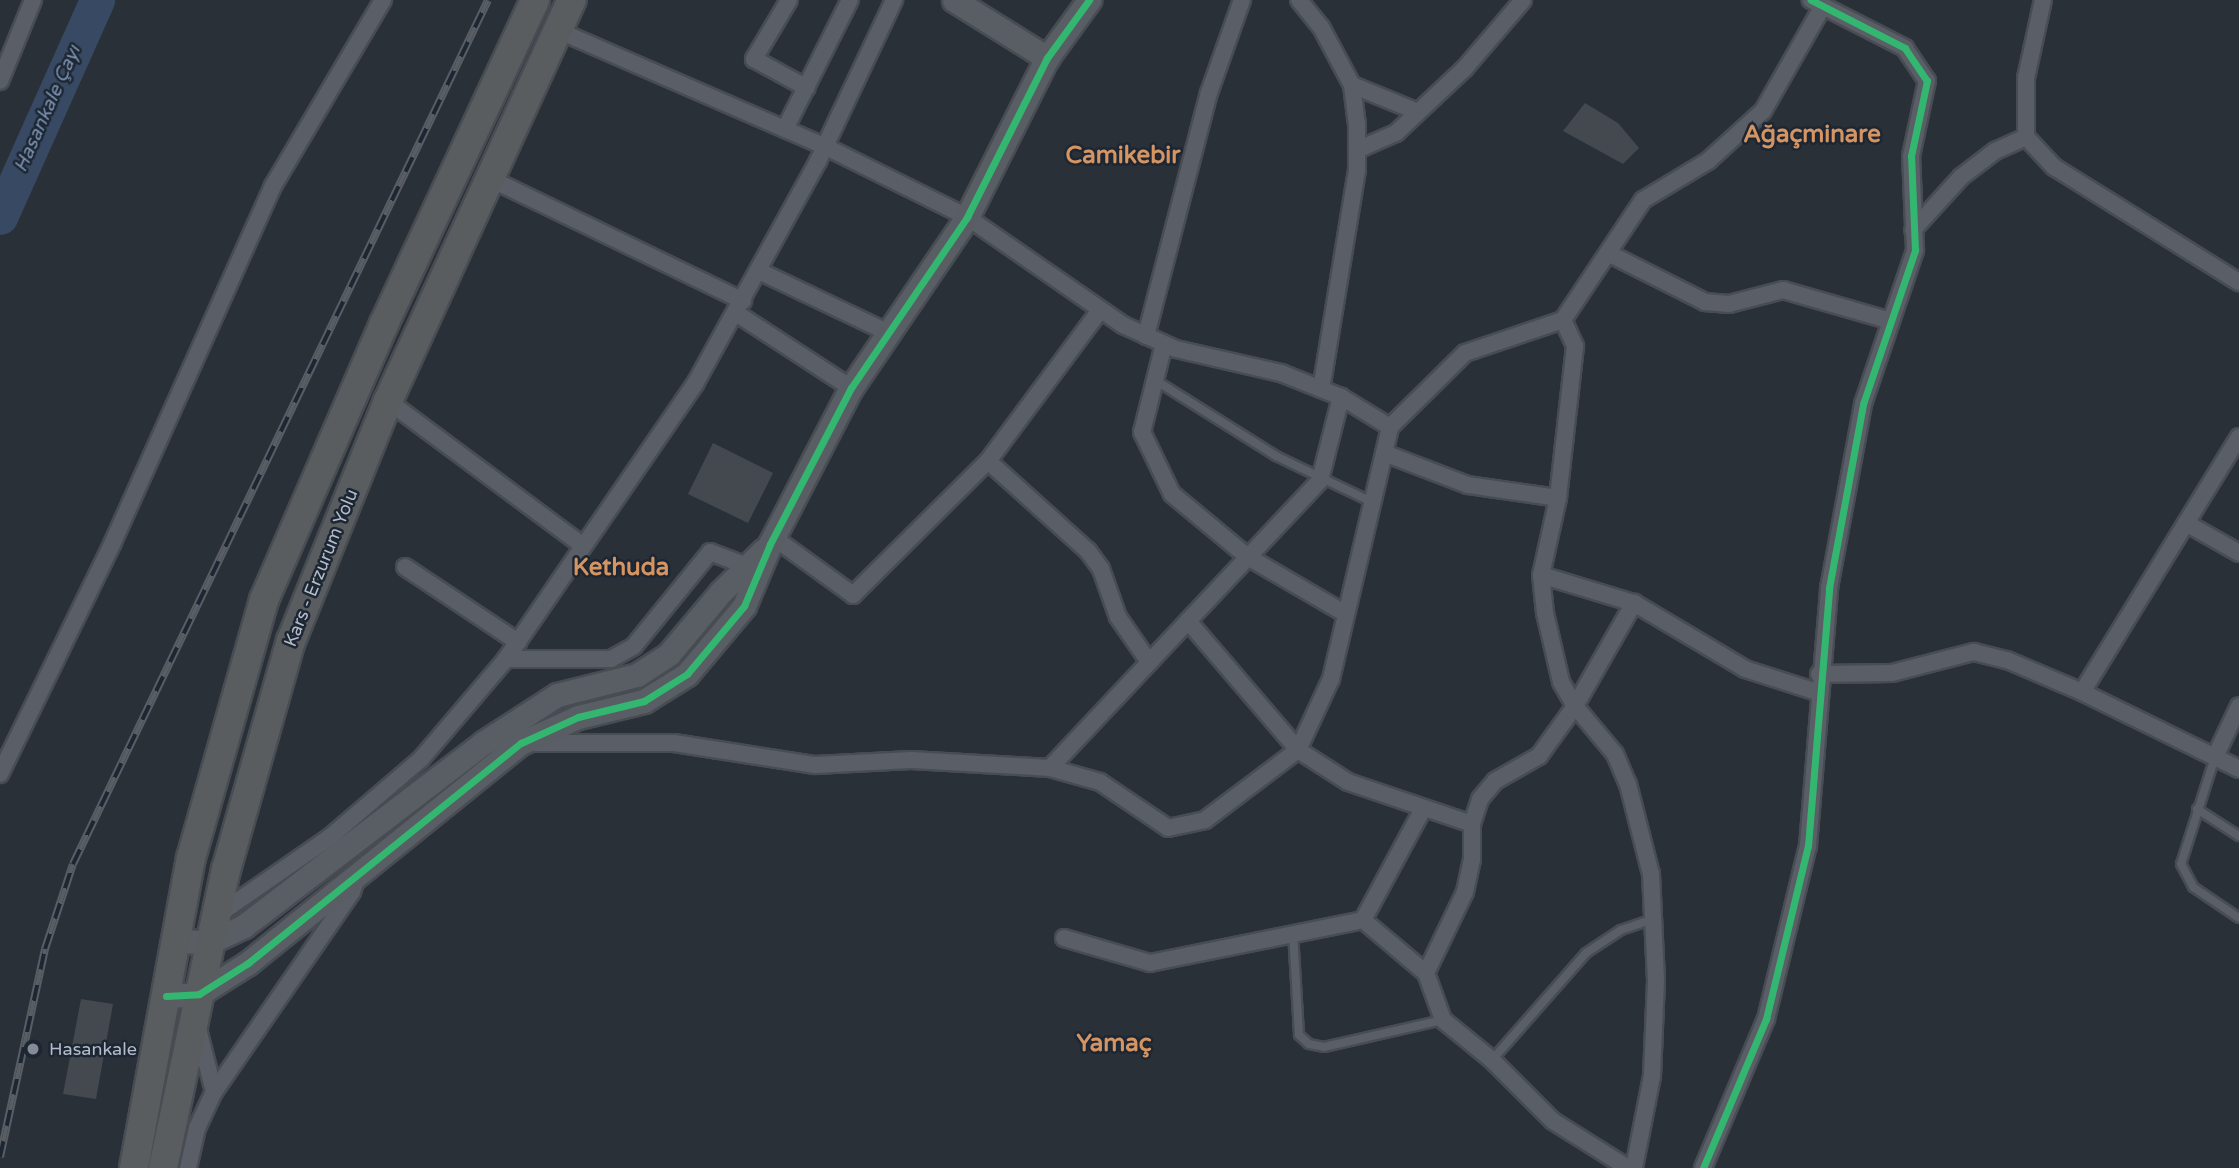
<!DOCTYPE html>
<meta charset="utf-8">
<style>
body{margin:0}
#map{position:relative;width:2239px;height:1168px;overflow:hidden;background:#2a3038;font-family:"Varela Round",sans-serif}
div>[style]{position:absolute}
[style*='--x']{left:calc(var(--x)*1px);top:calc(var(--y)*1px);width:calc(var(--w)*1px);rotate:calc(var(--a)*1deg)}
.river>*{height:35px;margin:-17.5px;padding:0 17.5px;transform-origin:17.5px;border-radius:17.5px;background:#384963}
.building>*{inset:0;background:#444950}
.roads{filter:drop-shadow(2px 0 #484c53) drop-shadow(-2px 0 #484c53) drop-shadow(0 2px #484c53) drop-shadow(0 -2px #484c53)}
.lane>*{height:8px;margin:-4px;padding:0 4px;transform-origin:4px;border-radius:4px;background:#5a5e66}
.street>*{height:16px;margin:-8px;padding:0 8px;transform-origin:8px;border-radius:8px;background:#5a5e66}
.secondary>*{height:23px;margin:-11.5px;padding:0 11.5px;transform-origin:11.5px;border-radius:11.5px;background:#595d64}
.highway>*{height:28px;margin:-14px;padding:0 14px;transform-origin:14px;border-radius:14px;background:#5a5d60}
.rail>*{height:8px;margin-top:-4px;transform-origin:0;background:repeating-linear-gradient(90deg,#1d2633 0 16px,#595d64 0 32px);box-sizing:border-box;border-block:2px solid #595d64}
.cycleway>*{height:7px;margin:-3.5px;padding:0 3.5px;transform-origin:3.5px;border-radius:3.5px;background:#33b770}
.dots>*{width:19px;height:19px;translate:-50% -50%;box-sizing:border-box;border:4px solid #1d2633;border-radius:50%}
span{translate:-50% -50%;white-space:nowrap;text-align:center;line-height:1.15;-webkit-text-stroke:5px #1d2633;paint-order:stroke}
.street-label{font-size:18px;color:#b4bcc9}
.poi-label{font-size:18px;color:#b4bcc9}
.left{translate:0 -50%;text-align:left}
.water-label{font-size:19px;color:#7c92b1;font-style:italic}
.district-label{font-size:24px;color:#d59563;font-weight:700}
</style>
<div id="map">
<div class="river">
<div style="--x:0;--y:217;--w:238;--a:-65.9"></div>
</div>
<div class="building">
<div style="clip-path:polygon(1585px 103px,1618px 123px,1639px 148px,1623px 164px,1563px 131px)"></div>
<div style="clip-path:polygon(713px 443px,773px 473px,748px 523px,688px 494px)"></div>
<div style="clip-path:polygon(81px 999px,113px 1004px,96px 1099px,63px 1094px)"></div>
</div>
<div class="roads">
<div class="lane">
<div style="--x:1155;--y:380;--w:143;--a:32.1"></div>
<div style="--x:1276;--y:456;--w:106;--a:25.6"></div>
<div style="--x:2215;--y:757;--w:112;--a:107.6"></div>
<div style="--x:2181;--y:864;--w:26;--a:62"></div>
<div style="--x:2193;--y:887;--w:55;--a:34"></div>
<div style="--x:2197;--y:809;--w:50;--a:32.7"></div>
<div style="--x:1293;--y:933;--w:102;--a:86.6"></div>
<div style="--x:1299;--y:1035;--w:13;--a:42"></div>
<div style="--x:1309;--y:1044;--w:15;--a:11"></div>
<div style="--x:1324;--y:1047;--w:122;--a:-12.8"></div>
<div style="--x:1492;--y:1060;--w:142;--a:-48.7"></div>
<div style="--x:1586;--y:953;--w:42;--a:-33.3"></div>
<div style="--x:1621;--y:930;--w:34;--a:-19"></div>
</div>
<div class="street">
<div style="--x:789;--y:0;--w:69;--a:120.7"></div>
<div style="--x:754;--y:59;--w:60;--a:28.7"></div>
<div style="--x:1299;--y:0;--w:35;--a:51"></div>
<div style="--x:1321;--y:27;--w:66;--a:61.9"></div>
<div style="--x:1352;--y:85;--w:38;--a:83"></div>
<div style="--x:1357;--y:123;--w:47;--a:90"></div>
<div style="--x:1357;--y:170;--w:222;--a:99.3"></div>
<div style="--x:2043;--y:0;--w:80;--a:102.3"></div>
<div style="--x:2026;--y:78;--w:59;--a:90"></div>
<div style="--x:2026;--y:137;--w:41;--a:47"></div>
<div style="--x:2054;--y:167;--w:218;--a:31.9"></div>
<div style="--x:557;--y:30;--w:291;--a:23.5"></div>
<div style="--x:824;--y:146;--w:160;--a:26.4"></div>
<div style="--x:967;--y:217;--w:190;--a:34.7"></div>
<div style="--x:1123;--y:325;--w:58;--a:24.4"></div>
<div style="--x:1176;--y:349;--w:108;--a:12.9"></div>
<div style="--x:1281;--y:373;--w:65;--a:21.8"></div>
<div style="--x:1341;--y:397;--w:57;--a:31.5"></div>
<div style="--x:0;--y:81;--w:87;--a:-67.8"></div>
<div style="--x:1352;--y:85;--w:71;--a:22.2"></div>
<div style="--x:785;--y:129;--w:144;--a:-63.3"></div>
<div style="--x:1357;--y:150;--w:43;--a:-23.6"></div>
<div style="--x:1396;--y:133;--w:95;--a:-43.3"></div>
<div style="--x:1465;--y:68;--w:89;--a:-49.5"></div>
<div style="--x:491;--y:179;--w:280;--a:25.8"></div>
<div style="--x:1913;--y:230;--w:72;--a:-47.8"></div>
<div style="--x:1961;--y:177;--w:43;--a:-37.4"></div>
<div style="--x:1995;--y:151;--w:34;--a:-24"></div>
<div style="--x:1608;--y:253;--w:109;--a:26.8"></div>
<div style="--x:1705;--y:302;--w:24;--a:5"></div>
<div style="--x:1729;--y:304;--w:56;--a:-14.5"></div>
<div style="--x:1783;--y:290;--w:112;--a:16"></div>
<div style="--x:759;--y:271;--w:144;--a:25.5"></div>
<div style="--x:736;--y:313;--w:137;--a:33.1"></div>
<div style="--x:1563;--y:320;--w:29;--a:65"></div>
<div style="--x:1575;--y:346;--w:153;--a:96.4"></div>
<div style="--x:1558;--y:498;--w:79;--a:102.4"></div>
<div style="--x:1541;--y:575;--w:38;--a:84"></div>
<div style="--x:1545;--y:613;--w:71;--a:76.9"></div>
<div style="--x:1561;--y:682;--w:28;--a:60"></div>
<div style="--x:1575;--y:706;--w:62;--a:50.2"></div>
<div style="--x:1615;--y:754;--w:33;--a:67"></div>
<div style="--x:1628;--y:784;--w:93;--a:75.7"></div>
<div style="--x:1651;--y:874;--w:107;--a:87.3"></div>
<div style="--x:1656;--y:981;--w:95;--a:92.4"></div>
<div style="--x:1652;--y:1076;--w:94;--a:101.1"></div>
<div style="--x:1146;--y:336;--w:251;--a:-75.5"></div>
<div style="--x:1209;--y:93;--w:99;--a:-70.5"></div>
<div style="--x:1164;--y:344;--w:91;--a:104"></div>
<div style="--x:1142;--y:432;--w:69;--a:64.2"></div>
<div style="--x:1172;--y:494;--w:99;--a:39.7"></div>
<div style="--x:1248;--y:557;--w:113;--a:30.2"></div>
<div style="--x:388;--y:401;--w:243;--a:36.6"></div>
<div style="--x:2239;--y:437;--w:299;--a:121.6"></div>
<div style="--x:2082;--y:692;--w:175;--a:26.1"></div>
<div style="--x:1384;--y:453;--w:90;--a:20.9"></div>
<div style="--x:1468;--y:485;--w:91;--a:8.2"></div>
<div style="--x:988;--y:461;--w:135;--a:42"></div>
<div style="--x:1088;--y:551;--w:22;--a:54"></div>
<div style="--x:1101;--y:569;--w:51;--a:70.5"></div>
<div style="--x:1118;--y:617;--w:55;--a:55.4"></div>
<div style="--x:2186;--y:523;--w:61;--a:29.5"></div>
<div style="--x:773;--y:537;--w:99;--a:35.9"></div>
<div style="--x:853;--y:595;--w:190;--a:-44.8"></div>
<div style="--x:988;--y:461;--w:188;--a:-53.4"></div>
<div style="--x:405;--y:567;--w:136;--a:33.6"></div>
<div style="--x:1541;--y:575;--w:97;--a:16.8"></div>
<div style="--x:1634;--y:603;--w:129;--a:30.7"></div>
<div style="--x:1745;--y:669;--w:76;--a:17.7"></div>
<div style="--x:1188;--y:621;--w:170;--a:49.5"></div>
<div style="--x:1298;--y:750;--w:78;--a:-65.1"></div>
<div style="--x:1331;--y:679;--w:259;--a:-76.8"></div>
<div style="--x:1390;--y:427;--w:105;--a:-44.6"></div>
<div style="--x:1465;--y:353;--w:103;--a:-18.6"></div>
<div style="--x:1563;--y:320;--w:144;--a:-56.3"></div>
<div style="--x:1643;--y:200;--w:76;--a:-31"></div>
<div style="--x:1708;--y:161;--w:74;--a:-42.3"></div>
<div style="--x:1763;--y:111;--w:121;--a:-60.3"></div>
<div style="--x:506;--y:659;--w:105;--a:0"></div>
<div style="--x:611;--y:659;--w:26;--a:-29"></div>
<div style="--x:634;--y:646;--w:121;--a:-51"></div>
<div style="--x:710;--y:552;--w:40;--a:21"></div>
<div style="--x:1819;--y:674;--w:73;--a:-0.8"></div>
<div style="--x:1892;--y:673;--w:85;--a:-14.4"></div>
<div style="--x:1974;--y:652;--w:34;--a:14"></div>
<div style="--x:2007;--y:660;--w:82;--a:23.1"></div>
<div style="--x:530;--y:743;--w:144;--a:0"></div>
<div style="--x:674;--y:743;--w:143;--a:8.9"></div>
<div style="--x:815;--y:765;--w:96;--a:-3"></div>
<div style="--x:911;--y:760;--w:139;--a:3.3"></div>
<div style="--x:1050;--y:768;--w:52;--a:15.6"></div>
<div style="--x:1100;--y:782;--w:82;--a:34.1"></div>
<div style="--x:1168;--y:828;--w:38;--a:-12"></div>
<div style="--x:1205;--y:820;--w:116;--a:-37"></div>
<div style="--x:1298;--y:750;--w:59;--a:32.6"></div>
<div style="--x:1348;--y:782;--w:131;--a:18.7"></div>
<div style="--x:2215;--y:757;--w:56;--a:-64.8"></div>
<div style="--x:1050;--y:768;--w:395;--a:-46.8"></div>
<div style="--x:1320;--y:480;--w:86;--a:-75.8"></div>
<div style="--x:0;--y:774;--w:258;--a:-64"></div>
<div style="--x:113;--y:542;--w:390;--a:-65.8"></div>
<div style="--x:273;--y:186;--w:216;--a:-59.4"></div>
<div style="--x:216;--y:916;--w:139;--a:-34.7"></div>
<div style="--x:330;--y:837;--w:120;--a:-40.6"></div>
<div style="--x:421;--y:759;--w:131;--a:-49.6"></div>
<div style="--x:506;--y:659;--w:334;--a:-55.5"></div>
<div style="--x:695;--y:384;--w:255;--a:-61.1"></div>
<div style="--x:818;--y:161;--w:178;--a:-64.7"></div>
<div style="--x:1363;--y:920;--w:82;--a:40.1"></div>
<div style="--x:1426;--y:973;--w:50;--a:70.1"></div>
<div style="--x:1443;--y:1020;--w:63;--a:39.2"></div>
<div style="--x:1492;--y:1060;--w:86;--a:45"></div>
<div style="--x:1553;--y:1121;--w:89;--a:32.1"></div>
<div style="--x:1064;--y:938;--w:90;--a:16.2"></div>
<div style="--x:1150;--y:963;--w:217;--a:-11.4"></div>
<div style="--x:1363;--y:920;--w:126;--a:-61.6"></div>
<div style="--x:1426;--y:973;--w:90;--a:-64.3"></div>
<div style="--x:1465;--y:892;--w:33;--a:-78"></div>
<div style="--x:1472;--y:860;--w:36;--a:-90"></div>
<div style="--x:1472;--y:824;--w:26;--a:-72"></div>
<div style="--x:1480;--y:799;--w:23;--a:-50"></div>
<div style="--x:1495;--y:781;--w:51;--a:-29.6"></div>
<div style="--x:1539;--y:756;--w:62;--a:-54.2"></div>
<div style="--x:1575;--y:706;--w:119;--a:-60.2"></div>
<div style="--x:198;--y:1029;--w:65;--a:75.7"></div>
<div style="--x:188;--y:1168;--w:41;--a:-77.3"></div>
<div style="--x:197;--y:1128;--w:40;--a:-65"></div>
<div style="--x:214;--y:1092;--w:243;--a:-55.4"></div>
<div style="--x:352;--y:892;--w:16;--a:-72"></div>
<div style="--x:1703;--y:1168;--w:162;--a:-67.1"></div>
<div style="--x:1766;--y:1019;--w:178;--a:-76.4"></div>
<div style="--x:1808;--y:846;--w:259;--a:-85.3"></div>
<div style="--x:1829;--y:588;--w:187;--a:-79.5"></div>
<div style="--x:1863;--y:404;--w:163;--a:-71.3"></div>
<div style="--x:1915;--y:250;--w:94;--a:-92.4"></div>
<div style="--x:1911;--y:156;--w:77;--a:-78"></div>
<div style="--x:1927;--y:81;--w:40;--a:-124"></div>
<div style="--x:1905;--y:48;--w:106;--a:-152.9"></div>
</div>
<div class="secondary">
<div style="--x:954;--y:0;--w:110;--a:31.9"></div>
<div style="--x:175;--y:941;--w:35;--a:2"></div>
<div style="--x:210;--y:942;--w:38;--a:-25"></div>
<div style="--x:244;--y:926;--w:301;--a:-37.4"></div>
<div style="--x:483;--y:743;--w:88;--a:-33"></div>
<div style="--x:557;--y:695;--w:82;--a:-14"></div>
<div style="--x:637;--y:675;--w:38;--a:-33"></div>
<div style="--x:669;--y:654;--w:81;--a:-50"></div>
<div style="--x:721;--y:592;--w:59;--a:-44.3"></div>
<div style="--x:166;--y:996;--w:33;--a:-3"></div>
<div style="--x:199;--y:994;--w:58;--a:-32.3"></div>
<div style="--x:248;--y:963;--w:351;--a:-38.9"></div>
<div style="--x:521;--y:743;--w:63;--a:-24.5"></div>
<div style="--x:578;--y:717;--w:68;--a:-13.6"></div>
<div style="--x:644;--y:701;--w:51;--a:-32.1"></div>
<div style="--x:687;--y:674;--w:89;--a:-50"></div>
<div style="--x:744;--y:606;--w:67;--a:-67.2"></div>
<div style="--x:770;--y:544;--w:176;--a:-62.6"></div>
<div style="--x:851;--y:388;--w:207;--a:-55.8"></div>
<div style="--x:967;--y:217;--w:178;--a:-63.3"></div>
<div style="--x:1047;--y:58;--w:72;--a:-54.1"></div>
</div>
<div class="highway">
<div style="--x:134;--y:1168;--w:315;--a:-79.6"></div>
<div style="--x:191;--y:858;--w:268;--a:-74.2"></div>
<div style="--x:264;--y:600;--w:301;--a:-66.5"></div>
<div style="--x:384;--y:324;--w:357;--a:-65"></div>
<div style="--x:163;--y:1168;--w:305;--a:-78.1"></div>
<div style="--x:226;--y:870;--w:238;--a:-74.2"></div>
<div style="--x:291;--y:641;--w:259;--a:-68"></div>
<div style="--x:388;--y:401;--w:441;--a:-65.4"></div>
</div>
</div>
<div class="rail">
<div style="--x:0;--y:1157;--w:213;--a:-77.8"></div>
<div style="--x:45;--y:949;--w:89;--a:-71.8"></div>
<div style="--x:73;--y:864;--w:958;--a:-64.34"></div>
</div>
<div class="cycleway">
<div style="--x:166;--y:996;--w:33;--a:-3"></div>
<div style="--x:199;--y:994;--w:58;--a:-32.3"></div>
<div style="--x:248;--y:963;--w:351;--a:-38.9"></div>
<div style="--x:521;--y:743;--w:63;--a:-24.5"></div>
<div style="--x:578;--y:717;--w:68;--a:-13.6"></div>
<div style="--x:644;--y:701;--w:51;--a:-32.1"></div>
<div style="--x:687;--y:674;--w:89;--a:-50"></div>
<div style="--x:744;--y:606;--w:67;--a:-67.2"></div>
<div style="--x:770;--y:544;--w:176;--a:-62.6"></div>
<div style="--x:851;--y:388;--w:207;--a:-55.8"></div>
<div style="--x:967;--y:217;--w:178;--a:-63.3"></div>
<div style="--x:1047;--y:58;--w:72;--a:-54.1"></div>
<div style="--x:1703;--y:1168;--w:162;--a:-67.1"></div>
<div style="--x:1766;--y:1019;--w:178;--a:-76.4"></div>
<div style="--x:1808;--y:846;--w:259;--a:-85.3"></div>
<div style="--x:1829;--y:588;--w:187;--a:-79.5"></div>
<div style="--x:1863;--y:404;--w:163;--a:-71.3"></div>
<div style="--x:1915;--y:250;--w:94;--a:-92.4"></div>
<div style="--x:1911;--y:156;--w:77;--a:-78"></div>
<div style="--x:1927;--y:81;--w:40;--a:-124"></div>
<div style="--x:1905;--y:48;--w:106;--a:-152.9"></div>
</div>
<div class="dots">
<div style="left:33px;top:1049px;background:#848b96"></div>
</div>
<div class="street-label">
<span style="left:321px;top:568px;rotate:-68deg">Kars - Erzurum Yolu</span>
</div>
<div class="poi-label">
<span class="left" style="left:49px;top:1049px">Hasankale</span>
</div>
<div class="water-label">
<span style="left:48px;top:109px;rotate:-66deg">Hasankale Çayı</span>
</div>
<div class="district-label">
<span style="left:1812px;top:135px">Ağaçminare</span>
<span style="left:1123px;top:156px">Camikebir</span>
<span style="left:621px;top:568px">Kethuda</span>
<span style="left:1114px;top:1044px">Yamaç</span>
</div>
</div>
